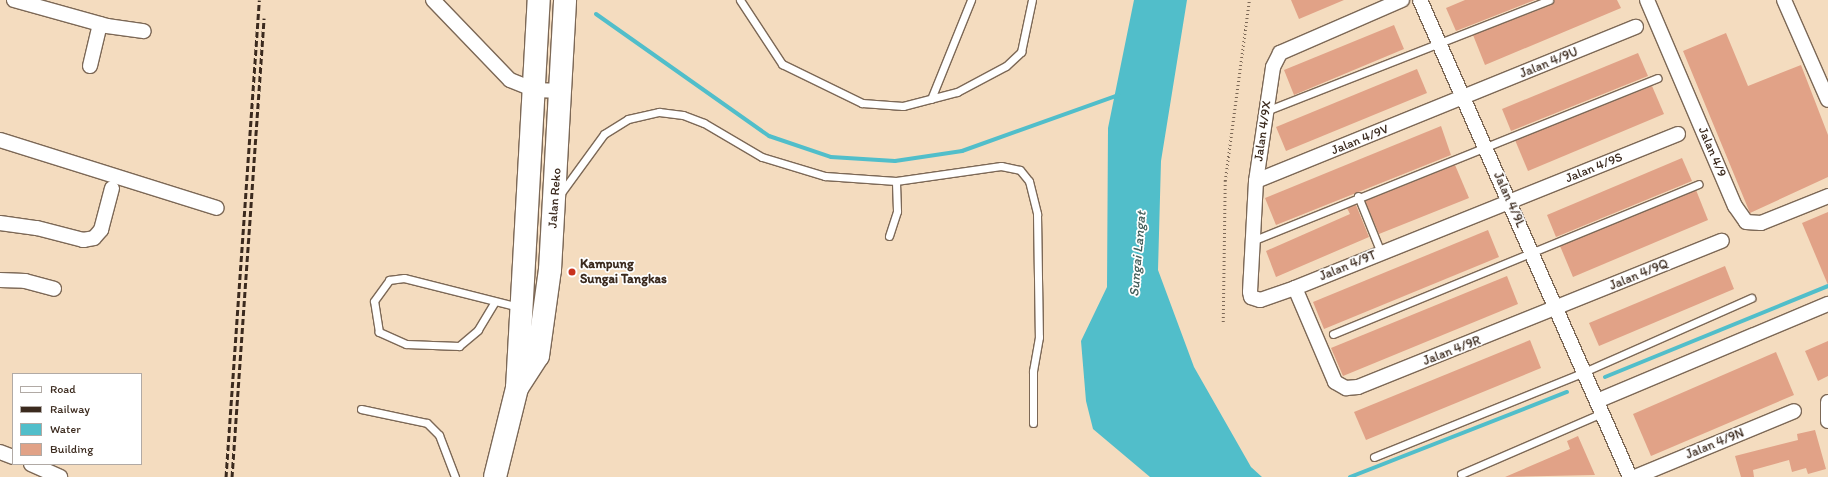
<!DOCTYPE html>
<style>
body{margin:0}
#map{position:relative;width:1828px;height:477px;overflow:hidden;background:#f4dcbf;font-family:Itim,sans-serif}
div>[style]{position:absolute}
[style*='--x']{left:calc(var(--x)*1px);top:calc(var(--y)*1px);width:calc(var(--w)*1px);rotate:calc(var(--a)*1deg)}
.water>*{inset:0;background:#51beca}
.stream>*{height:4px;margin:-2px;padding:0 2px;transform-origin:2px;border-radius:2px;background:#51beca}
.building>*{inset:0;background:#e1a287}
.path>*{height:2.5px;margin-top:-1.25px;transform-origin:0;background:repeating-linear-gradient(90deg,#7c6856 0 1px,transparent 0 4px)}
.roads{filter:drop-shadow(1px 0 #7c6856) drop-shadow(-1px 0 #7c6856) drop-shadow(0 1px #7c6856) drop-shadow(0 -1px #7c6856)}
.lane>*{height:7px;margin:-3.5px;padding:0 3.5px;transform-origin:3.5px;border-radius:3.5px;background:#fff}
.street>*{height:14px;margin:-7px;padding:0 7px;transform-origin:7px;border-radius:7px;background:#fff}
.primary>*{height:22px;margin:-11px;padding:0 11px;transform-origin:11px;border-radius:11px;background:#fff}
.rail>*{height:3px;margin-top:-1.5px;transform-origin:0;background:repeating-linear-gradient(90deg,#3b2a1e 0 6px,transparent 0 9px)}
.dots>*{width:11px;height:11px;translate:-50% -50%;box-sizing:border-box;border:2px solid #fff;border-radius:50%}
span{translate:-50% -50%;white-space:nowrap;text-align:center;line-height:1.15;-webkit-text-stroke:3.5px #fff;paint-order:stroke}
.street-label{font-size:13px;color:#3b2a1e}
.poi-label{font-size:13px;color:#3b2a1e;font-weight:700}
.left{translate:0 -50%;text-align:left}
.water-label{font-size:14px;color:#435e5a;font-style:italic}
.legend{position:absolute;left:12px;top:373px;width:130px;height:92px;box-sizing:border-box;background:#fff;border:1px solid #b1aaa5;margin:0;padding:5px 7px;list-style:none;font-size:12px;color:#3b2a1e}
.legend li{display:flex;align-items:center;gap:8px;height:20px}
.legend b{width:20px;border:1px solid #b1aaa5}
</style>
<div id="map">
<div class="water">
<div style="clip-path:polygon(1134px 0,1187px 0,1161px 161px,1158px 270px,1194px 367px,1251px 467px,1262px 477px,1150px 477px,1093px 429px,1086px 401px,1081px 341px,1107px 287px,1108px 128px)"></div>
</div>
<div class="stream">
<div style="--x:596;--y:14;--w:212;--a:35.2"></div>
<div style="--x:769;--y:136;--w:65;--a:18.7"></div>
<div style="--x:831;--y:157;--w:64;--a:3.6"></div>
<div style="--x:895;--y:161;--w:68;--a:-8.5"></div>
<div style="--x:962;--y:151;--w:166;--a:-19.7"></div>
<div style="--x:1605;--y:377;--w:241;--a:-22.2"></div>
<div style="--x:1350;--y:477;--w:233;--a:-21.4"></div>
</div>
<div class="building">
<div style="clip-path:polygon(1291px 0,1344px 0,1299px 19px)"></div>
<div style="clip-path:polygon(1465px 0,1535px 0,1456px 31px,1446px 8px)"></div>
<div style="clip-path:polygon(1554px 0,1617px 0,1621px 8px,1485px 65px,1473px 35px,1551px 5px)"></div>
<div style="clip-path:polygon(1394px 25px,1404px 49px,1294px 95px,1284px 70px)"></div>
<div style="clip-path:polygon(1726px 33px,1748px 86px,1801px 65px,1828px 135px,1828px 177px,1750px 213px,1683px 51px)"></div>
<div style="clip-path:polygon(1638px 53px,1648px 76px,1511px 131px,1502px 109px)"></div>
<div style="clip-path:polygon(1417px 69px,1427px 93px,1286px 151px,1276px 127px)"></div>
<div style="clip-path:polygon(1652px 86px,1664px 114px,1528px 171px,1515px 140px)"></div>
<div style="clip-path:polygon(1441px 126px,1451px 155px,1276px 225px,1265px 198px)"></div>
<div style="clip-path:polygon(1682px 158px,1692px 181px,1556px 237px,1547px 215px)"></div>
<div style="clip-path:polygon(1455px 165px,1469px 198px,1379px 234px,1365px 201px)"></div>
<div style="clip-path:polygon(1696px 190px,1708px 220px,1573px 277px,1560px 246px)"></div>
<div style="clip-path:polygon(1356px 205px,1369px 237px,1276px 277px,1266px 251px,1350px 214px,1347px 208px)"></div>
<div style="clip-path:polygon(1828px 212px,1828px 285px,1802px 223px)"></div>
<div style="clip-path:polygon(1488px 230px,1499px 257px,1324px 329px,1313px 302px)"></div>
<div style="clip-path:polygon(1725px 266px,1734px 289px,1599px 346px,1589px 323px)"></div>
<div style="clip-path:polygon(1507px 276px,1518px 304px,1343px 376px,1331px 348px)"></div>
<div style="clip-path:polygon(1530px 340px,1541px 368px,1366px 440px,1354px 412px)"></div>
<div style="clip-path:polygon(1828px 341px,1828px 376px,1818px 381px,1805px 351px)"></div>
<div style="clip-path:polygon(1776px 352px,1794px 395px,1651px 456px,1633px 414px)"></div>
<div style="clip-path:polygon(1815px 430px,1826px 469px,1808px 474px,1806px 468px,1792px 472px,1789px 460px,1753px 470px,1754px 477px,1741px 477px,1735px 456px,1798px 440px,1797px 434px)"></div>
<div style="clip-path:polygon(1578px 436px,1595px 475px,1505px 477px,1570px 449px,1567px 441px)"></div>
</div>
<div class="path">
<div style="--x:1223;--y:322;--w:141;--a:-89.2"></div>
<div style="--x:1225;--y:181;--w:183;--a:-82.4"></div>
</div>
<div class="roads">
<div class="lane">
<div style="--x:740;--y:0;--w:77;--a:56.7"></div>
<div style="--x:782;--y:64;--w:89;--a:26"></div>
<div style="--x:862;--y:103;--w:41;--a:4.2"></div>
<div style="--x:903;--y:106;--w:56;--a:-14.5"></div>
<div style="--x:957;--y:92;--w:55;--a:-28"></div>
<div style="--x:1006;--y:66;--w:21;--a:-43"></div>
<div style="--x:1021;--y:52;--w:53;--a:-78.1"></div>
<div style="--x:931;--y:99;--w:107;--a:-68"></div>
<div style="--x:1266;--y:111;--w:304;--a:-21.4"></div>
<div style="--x:561;--y:193;--w:73;--a:-53.9"></div>
<div style="--x:604;--y:134;--w:28;--a:-32"></div>
<div style="--x:628;--y:119;--w:32;--a:-13"></div>
<div style="--x:659;--y:112;--w:24;--a:7"></div>
<div style="--x:683;--y:115;--w:22;--a:21"></div>
<div style="--x:704;--y:123;--w:67;--a:30.4"></div>
<div style="--x:762;--y:157;--w:66;--a:16.8"></div>
<div style="--x:825;--y:176;--w:71;--a:4"></div>
<div style="--x:896;--y:181;--w:106;--a:-8.1"></div>
<div style="--x:1001;--y:166;--w:19;--a:12"></div>
<div style="--x:1020;--y:170;--w:14;--a:51"></div>
<div style="--x:1029;--y:181;--w:34;--a:76"></div>
<div style="--x:1037;--y:214;--w:123;--a:89.1"></div>
<div style="--x:1039;--y:337;--w:35;--a:100"></div>
<div style="--x:1033;--y:371;--w:52;--a:90"></div>
<div style="--x:1358;--y:196;--w:61;--a:68"></div>
<div style="--x:889;--y:236;--w:26;--a:-72"></div>
<div style="--x:897;--y:211;--w:30;--a:-92"></div>
<div style="--x:1252;--y:241;--w:437;--a:-21.9"></div>
<div style="--x:494;--y:303;--w:31;--a:121"></div>
<div style="--x:478;--y:330;--w:25;--a:140"></div>
<div style="--x:459;--y:346;--w:53;--a:-177.8"></div>
<div style="--x:406;--y:344;--w:30;--a:-156"></div>
<div style="--x:379;--y:332;--w:31;--a:-99"></div>
<div style="--x:374;--y:301;--w:26;--a:-54"></div>
<div style="--x:389;--y:280;--w:15;--a:-8"></div>
<div style="--x:404;--y:278;--w:119;--a:14.2"></div>
<div style="--x:1333;--y:334;--w:395;--a:-22.3"></div>
<div style="--x:361;--y:409;--w:67;--a:12"></div>
<div style="--x:427;--y:423;--w:17;--a:45"></div>
<div style="--x:439;--y:435;--w:45;--a:69.1"></div>
<div style="--x:1374;--y:457;--w:227;--a:-22"></div>
<div style="--x:1584;--y:372;--w:183;--a:-23.9"></div>
<div style="--x:1461;--y:474;--w:154;--a:-23.4"></div>
</div>
<div class="street">
<div style="--x:14;--y:0;--w:97;--a:15.6"></div>
<div style="--x:107;--y:26;--w:37;--a:8"></div>
<div style="--x:433;--y:0;--w:111;--a:46.1"></div>
<div style="--x:510;--y:80;--w:27;--a:22"></div>
<div style="--x:535;--y:90;--w:27;--a:2"></div>
<div style="--x:1420;--y:0;--w:521;--a:66.24"></div>
<div style="--x:1647;--y:0;--w:224;--a:66.9"></div>
<div style="--x:1735;--y:206;--w:19;--a:55"></div>
<div style="--x:1746;--y:222;--w:15;--a:4"></div>
<div style="--x:1761;--y:223;--w:72;--a:-21.9"></div>
<div style="--x:1784;--y:0;--w:109;--a:66.3"></div>
<div style="--x:90;--y:66;--w:43;--a:-76.6"></div>
<div style="--x:1678;--y:134;--w:413;--a:158.1"></div>
<div style="--x:1295;--y:288;--w:102;--a:66.9"></div>
<div style="--x:1335;--y:382;--w:13;--a:29"></div>
<div style="--x:1346;--y:388;--w:12;--a:-5"></div>
<div style="--x:1358;--y:387;--w:392;--a:-21.9"></div>
<div style="--x:0;--y:140;--w:227;--a:17.4"></div>
<div style="--x:1256;--y:181;--w:410;--a:-22.1"></div>
<div style="--x:0;--y:223;--w:37;--a:8"></div>
<div style="--x:37;--y:228;--w:48;--a:14.6"></div>
<div style="--x:83;--y:240;--w:11;--a:-10"></div>
<div style="--x:94;--y:238;--w:11;--a:-49"></div>
<div style="--x:101;--y:230;--w:43;--a:-75.3"></div>
<div style="--x:0;--y:280;--w:25;--a:2"></div>
<div style="--x:25;--y:281;--w:30;--a:15"></div>
<div style="--x:1295;--y:288;--w:37;--a:161"></div>
<div style="--x:1260;--y:300;--w:9;--a:-162"></div>
<div style="--x:1251;--y:297;--w:5;--a:-101"></div>
<div style="--x:1250;--y:292;--w:111;--a:-86.9"></div>
<div style="--x:1256;--y:181;--w:115;--a:-81.5"></div>
<div style="--x:1273;--y:67;--w:16;--a:-63"></div>
<div style="--x:1280;--y:53;--w:133;--a:-23.5"></div>
<div style="--x:1597;--y:401;--w:251;--a:-22.8"></div>
<div style="--x:1828;--y:402;--w:19;--a:90"></div>
<div style="--x:0;--y:452;--w:14;--a:21"></div>
<div style="--x:31;--y:464;--w:32;--a:24"></div>
<div style="--x:1635;--y:477;--w:172;--a:-22.5"></div>
</div>
<div class="primary">
<div style="--x:517;--y:388;--w:38;--a:-57"></div>
<div style="--x:538;--y:356;--w:87;--a:-82.1"></div>
<div style="--x:550;--y:270;--w:270;--a:-86.8"></div>
<div style="--x:495;--y:477;--w:92;--a:-76.1"></div>
<div style="--x:517;--y:388;--w:389;--a:-86.8"></div>
</div>
</div>
<div class="rail">
<div style="--x:226;--y:477;--w:478;--a:-86"></div>
<div style="--x:232;--y:477;--w:460;--a:-86"></div>
</div>
<div class="dots">
<div style="left:572px;top:272px;background:#c8321e"></div>
</div>
<div class="street-label">
<span style="left:1549px;top:63px;rotate:-22deg">Jalan 4/9U</span>
<span style="left:1263px;top:131px;rotate:-82deg">Jalan 4/9X</span>
<span style="left:1360px;top:140px;rotate:-22deg">Jalan 4/9V</span>
<span style="left:1712px;top:152px;rotate:67deg">Jalan 4/9</span>
<span style="left:1594px;top:168px;rotate:-22deg">Jalan 4/9S</span>
<span style="left:555px;top:198px;rotate:-86deg">Jalan Reko</span>
<span style="left:1509px;top:200px;rotate:66deg">Jalan 4/9L</span>
<span style="left:1348px;top:266px;rotate:-22deg">Jalan 4/9T</span>
<span style="left:1639px;top:275px;rotate:-22deg">Jalan 4/9Q</span>
<span style="left:1452px;top:351px;rotate:-21deg">Jalan 4/9R</span>
<span style="left:1715px;top:444px;rotate:-22deg">Jalan 4/9N</span>
</div>
<div class="poi-label">
<span class="left" style="left:580px;top:272px">Kampung<br>Sungai Tangkas</span>
</div>
<div class="water-label">
<span style="left:1138px;top:254px;rotate:-85deg">Sungai Langat</span>
</div>
<ul class="legend">
<li><b style="height:5px;background:#fff"></b>Road</li>
<li><b style="height:5px;background:#3b2a1e"></b>Railway</li>
<li><b style="height:11px;background:#51beca"></b>Water</li>
<li><b style="height:11px;background:#e1a287"></b>Building</li>
</ul>
</div>
